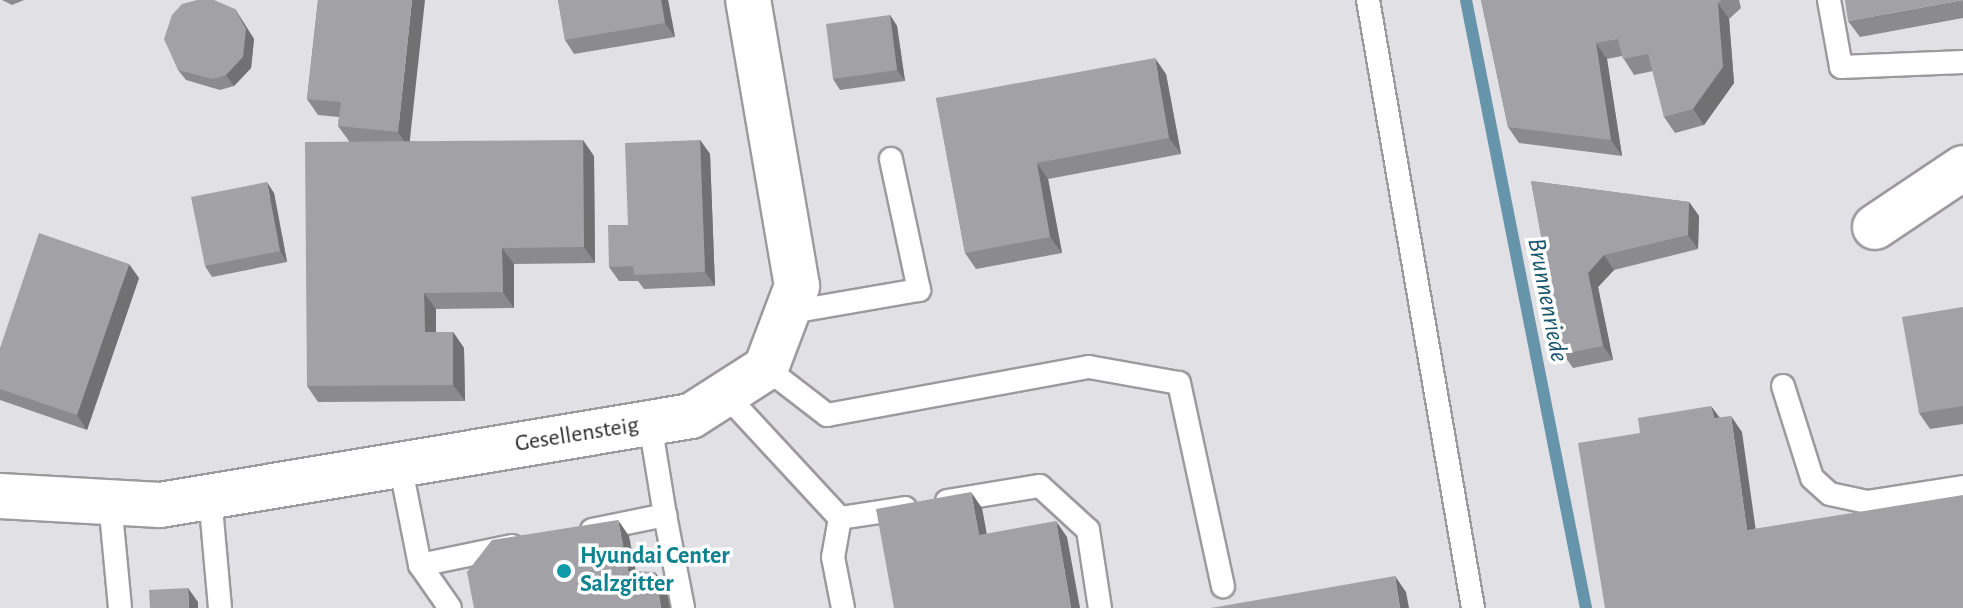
<!DOCTYPE html>
<style>
body{margin:0}
#map{position:relative;width:1963px;height:608px;overflow:hidden;background:#e1e0e4;font-family:"Alegreya Sans",sans-serif}
div>[style]{position:absolute}
[style*='--x']{left:calc(var(--x)*1px);top:calc(var(--y)*1px);width:calc(var(--w)*1px);rotate:calc(var(--a)*1deg)}
.stream>*{height:12px;margin:-6px;padding:0 6px;transform-origin:6px;border-radius:6px;background:#6694aa}
.roads{filter:drop-shadow(2px 0 #9c9a9e) drop-shadow(-2px 0 #9c9a9e) drop-shadow(0 2px #9c9a9e) drop-shadow(0 -2px #9c9a9e)}
.service>*{height:22px;margin:-11px;padding:0 11px;transform-origin:11px;border-radius:11px;background:#fff}
.minor>*{height:44px;margin:-22px;padding:0 22px;transform-origin:22px;border-radius:22px;background:#fff}
.wall>*{inset:0;background:#8b8a8e}
.shaded-wall>*{inset:0;background:#717174}
.building>*{inset:0;background:#a2a1a5}
.dots>*{width:22px;height:22px;translate:-50% -50%;box-sizing:border-box;border:4px solid #fff;border-radius:50%}
span{translate:-50% -50%;white-space:nowrap;text-align:center;line-height:1.15;-webkit-text-stroke:7px #fff;paint-order:stroke}
.street-label{font-size:24px;color:#29282a}
.culture-label{font-size:24px;color:#0d838f;font-weight:700}
.left{translate:0 -50%;text-align:left}
.water-label{font-size:26px;color:#17546c;font-style:italic}
</style>
<div id="map">
<div class="stream">
<div style="--x:1466;--y:0;--w:620;--a:78.84"></div>
</div>
<div class="roads">
<div class="service">
<div style="--x:1368;--y:0;--w:617;--a:80.2"></div>
<div style="--x:1829;--y:0;--w:68;--a:79.8"></div>
<div style="--x:1841;--y:67;--w:122;--a:-2.3"></div>
<div style="--x:791;--y:312;--w:130;--a:-9.8"></div>
<div style="--x:919;--y:290;--w:134;--a:-102.1"></div>
<div style="--x:766;--y:368;--w:77;--a:37.6"></div>
<div style="--x:827;--y:415;--w:266;--a:-10.4"></div>
<div style="--x:1089;--y:367;--w:91;--a:10.1"></div>
<div style="--x:1179;--y:383;--w:208;--a:77.8"></div>
<div style="--x:1783;--y:386;--w:96;--a:72.5"></div>
<div style="--x:1812;--y:478;--w:24;--a:42"></div>
<div style="--x:1830;--y:494;--w:38;--a:12"></div>
<div style="--x:1867;--y:502;--w:97;--a:-8.9"></div>
<div style="--x:725;--y:394;--w:169;--a:47.2"></div>
<div style="--x:840;--y:518;--w:66;--a:-8.7"></div>
<div style="--x:400;--y:464;--w:103;--a:78.8"></div>
<div style="--x:420;--y:565;--w:94;--a:-11.7"></div>
<div style="--x:210;--y:496;--w:112;--a:84.9"></div>
<div style="--x:947;--y:501;--w:94;--a:-9.2"></div>
<div style="--x:1040;--y:486;--w:65;--a:42.5"></div>
<div style="--x:1088;--y:530;--w:79;--a:81.3"></div>
<div style="--x:110;--y:502;--w:106;--a:84.6"></div>
<div style="--x:665;--y:515;--w:95;--a:79"></div>
<div style="--x:840;--y:518;--w:40;--a:100"></div>
<div style="--x:833;--y:557;--w:52;--a:78.9"></div>
<div style="--x:592;--y:530;--w:75;--a:-11.6"></div>
<div style="--x:665;--y:515;--w:93;--a:-99.3"></div>
<div style="--x:420;--y:565;--w:52;--a:55.1"></div>
</div>
<div class="minor">
<div style="--x:1875;--y:227;--w:106;--a:-33.8"></div>
<div style="--x:0;--y:496;--w:160;--a:3.2"></div>
<div style="--x:160;--y:505;--w:538;--a:-9.51"></div>
<div style="--x:691;--y:416;--w:89;--a:-32.6"></div>
<div style="--x:766;--y:368;--w:88;--a:-69.3"></div>
<div style="--x:797;--y:286;--w:290;--a:-99.7"></div>
</div>
</div>
<div class="wall">
<div style="clip-path:polygon(2px 0,24px 0,12px 5px)"></div>
<div style="clip-path:polygon(318px 0,410px 141px,594px 156px,595px 263px,514px 264px,514px 308px,436px 309px,436px 332px,453px 332px,464px 348px,465px 401px,318px 402px,307px 386px,349px 141px,338px 126px,339px 117px,318px 115px,307px 99px)"></div>
<div style="clip-path:polygon(558px 0,668px 0,675px 37px,574px 54px,565px 40px)"></div>
<div style="clip-path:polygon(1481px 0,1739px 0,1741px 8px,1729px 19px,1734px 83px,1704px 125px,1675px 133px,1664px 117px,1653px 71px,1634px 75px,1622px 56px,1607px 59px,1622px 156px,1519px 143px,1508px 127px)"></div>
<div style="clip-path:polygon(1963px 0,1963px 18px,1860px 37px,1848px 21px)"></div>
<div style="clip-path:polygon(235px 9px,254px 39px,251px 68px,234px 86px,220px 90px,186px 80px,178px 70px)"></div>
<div style="clip-path:polygon(890px 15px,897px 26px,905px 81px,840px 90px,833px 79px)"></div>
<div style="clip-path:polygon(1166px 74px,1181px 154px,1048px 179px,1062px 253px,976px 269px,965px 253px,936px 98px)"></div>
<div style="clip-path:polygon(700px 140px,710px 154px,715px 286px,644px 289px,638px 281px,619px 281px,609px 267px,628px 225px)"></div>
<div style="clip-path:polygon(1531px 181px,1689px 202px,1699px 216px,1698px 249px,1614px 270px,1598px 287px,1613px 360px,1573px 368px,1563px 354px)"></div>
<div style="clip-path:polygon(274px 193px,287px 262px,212px 277px,205px 266px)"></div>
<div style="clip-path:polygon(139px 278px,87px 430px,0 400px,0 348px)"></div>
<div style="clip-path:polygon(1963px 307px,1963px 424px,1930px 429px,1919px 413px)"></div>
</div>
<div class="shaded-wall">
<div style="clip-path:polygon(412px 0,425px 0,409px 148px,398px 132px)"></div>
<div style="clip-path:polygon(661px 0,668px 0,675px 37px,665px 23px)"></div>
<div style="clip-path:polygon(1718px 3px,1729px 19px,1734px 83px,1704px 125px,1693px 109px)"></div>
<div style="clip-path:polygon(235px 9px,254px 39px,251px 68px,234px 86px,226px 75px)"></div>
<div style="clip-path:polygon(890px 15px,897px 26px,905px 81px,897px 70px)"></div>
<div style="clip-path:polygon(1596px 43px,1607px 59px,1622px 156px,1611px 140px)"></div>
<div style="clip-path:polygon(1155px 58px,1166px 74px,1181px 154px,1169px 138px)"></div>
<div style="clip-path:polygon(583px 140px,594px 156px,595px 263px,584px 247px)"></div>
<div style="clip-path:polygon(700px 140px,710px 154px,715px 286px,705px 272px)"></div>
<div style="clip-path:polygon(1037px 163px,1048px 179px,1062px 253px,1050px 237px)"></div>
<div style="clip-path:polygon(267px 182px,274px 193px,287px 262px,280px 251px)"></div>
<div style="clip-path:polygon(1689px 202px,1699px 216px,1698px 249px,1688px 235px)"></div>
<div style="clip-path:polygon(502px 248px,514px 264px,514px 308px,503px 292px)"></div>
<div style="clip-path:polygon(1604px 255px,1614px 270px,1598px 287px,1613px 360px,1603px 346px,1588px 273px)"></div>
<div style="clip-path:polygon(129px 264px,139px 278px,87px 430px,77px 415px)"></div>
<div style="clip-path:polygon(424px 293px,436px 309px,436px 348px,425px 332px)"></div>
<div style="clip-path:polygon(453px 332px,464px 348px,465px 401px,453px 385px)"></div>
<div style="clip-path:polygon(1711px 406px,1723px 422px,1714px 418px)"></div>
<div style="clip-path:polygon(1731px 416px,1742px 432px,1758px 546px,1747px 530px)"></div>
<div style="clip-path:polygon(971px 492px,982px 508px,990px 551px,979px 535px)"></div>
<div style="clip-path:polygon(618px 520px,629px 536px,639px 587px,628px 571px)"></div>
<div style="clip-path:polygon(1056px 521px,1067px 537px,1080px 608px,1071px 608px)"></div>
<div style="clip-path:polygon(655px 572px,666px 588px,670px 608px,661px 608px)"></div>
<div style="clip-path:polygon(1395px 576px,1406px 592px,1409px 608px,1400px 608px)"></div>
<div style="clip-path:polygon(188px 588px,198px 602px,198px 608px,189px 608px)"></div>
</div>
<div class="building">
<div style="clip-path:polygon(197px 0,214px 0,235px 9px,246px 29px,243px 57px,226px 75px,213px 79px,178px 70px,164px 39px,172px 15px,182px 4px)"></div>
<div style="clip-path:polygon(318px 0,412px 0,398px 132px,338px 126px,341px 102px,307px 99px)"></div>
<div style="clip-path:polygon(558px 0,661px 0,665px 23px,565px 40px)"></div>
<div style="clip-path:polygon(1481px 0,1721px 0,1718px 3px,1723px 67px,1693px 109px,1664px 117px,1648px 54px,1623px 59px,1618px 39px,1596px 43px,1611px 140px,1508px 127px)"></div>
<div style="clip-path:polygon(1845px 0,1963px 0,1848px 21px)"></div>
<div style="clip-path:polygon(890px 15px,897px 70px,833px 79px,826px 24px)"></div>
<div style="clip-path:polygon(1155px 58px,1169px 138px,1037px 163px,1050px 237px,965px 253px,936px 98px)"></div>
<div style="clip-path:polygon(583px 140px,584px 247px,502px 248px,503px 292px,424px 293px,425px 332px,453px 332px,453px 385px,307px 386px,305px 142px)"></div>
<div style="clip-path:polygon(700px 140px,705px 272px,634px 275px,633px 266px,609px 267px,608px 225px,628px 225px,625px 143px)"></div>
<div style="clip-path:polygon(1531px 181px,1689px 202px,1688px 235px,1604px 255px,1588px 273px,1603px 346px,1563px 354px)"></div>
<div style="clip-path:polygon(267px 182px,280px 251px,205px 266px,191px 197px)"></div>
<div style="clip-path:polygon(39px 233px,129px 264px,77px 415px,0 389px,0 348px)"></div>
<div style="clip-path:polygon(1963px 307px,1963px 406px,1919px 413px,1902px 317px)"></div>
<div style="clip-path:polygon(1711px 406px,1714px 418px,1731px 416px,1747px 530px,1963px 495px,1963px 608px,1605px 608px,1578px 443px,1640px 433px,1638px 418px)"></div>
<div style="clip-path:polygon(971px 492px,979px 535px,1056px 521px,1071px 608px,894px 608px,876px 509px)"></div>
<div style="clip-path:polygon(618px 520px,628px 571px,655px 572px,661px 608px,474px 608px,467px 572px,492px 540px)"></div>
<div style="clip-path:polygon(1395px 576px,1400px 608px,1211px 608px)"></div>
<div style="clip-path:polygon(188px 588px,189px 608px,150px 608px,149px 590px)"></div>
</div>
<div class="dots">
<div style="left:564px;top:571px;background:#0f9aa8"></div>
</div>
<div class="street-label">
<span style="left:577px;top:435px;rotate:-9deg">Gesellensteig</span>
</div>
<div class="culture-label">
<span class="left" style="left:580px;top:571px">Hyundai Center<br>Salzgitter</span>
</div>
<div class="water-label">
<span style="left:1547px;top:300px;rotate:79deg">Brunnenriede</span>
</div>
</div>
